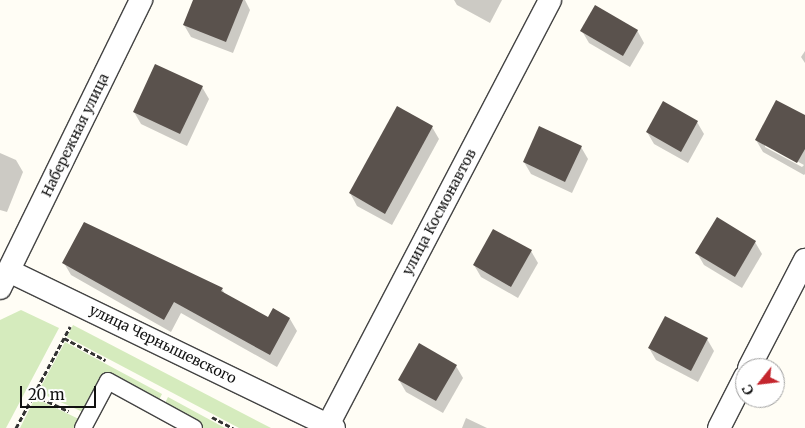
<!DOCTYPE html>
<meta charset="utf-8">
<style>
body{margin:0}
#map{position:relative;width:805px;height:428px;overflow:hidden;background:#fffdf5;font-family:Merriweather,serif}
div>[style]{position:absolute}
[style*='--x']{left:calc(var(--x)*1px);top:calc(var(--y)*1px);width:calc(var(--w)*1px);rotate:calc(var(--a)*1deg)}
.green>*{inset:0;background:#d5ebbd}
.shadow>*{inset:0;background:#0003}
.building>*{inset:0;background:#5a524d}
.path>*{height:3px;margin-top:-1.5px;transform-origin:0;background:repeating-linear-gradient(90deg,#333 0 5px,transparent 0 7.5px)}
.roads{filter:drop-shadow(1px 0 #444) drop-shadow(-1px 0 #444) drop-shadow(0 1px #444) drop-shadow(0 -1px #444)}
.pedestrian>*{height:16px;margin:-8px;padding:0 8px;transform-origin:8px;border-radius:8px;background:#fff}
.minor>*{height:22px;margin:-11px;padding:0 11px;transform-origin:11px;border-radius:11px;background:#fff}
span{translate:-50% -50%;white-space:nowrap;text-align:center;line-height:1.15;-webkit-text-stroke:5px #fff;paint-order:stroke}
.street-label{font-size:14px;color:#111}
.north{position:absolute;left:735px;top:358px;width:50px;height:50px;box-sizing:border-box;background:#fff;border:1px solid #a0a0a0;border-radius:50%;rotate:241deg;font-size:14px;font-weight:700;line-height:20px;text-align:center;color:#111}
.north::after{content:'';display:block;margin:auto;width:18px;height:22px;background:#c4262e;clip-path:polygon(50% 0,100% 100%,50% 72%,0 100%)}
.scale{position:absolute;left:20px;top:386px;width:76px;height:22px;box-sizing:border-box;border:2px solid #111;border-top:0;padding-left:6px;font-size:15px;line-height:18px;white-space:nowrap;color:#111;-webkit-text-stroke:4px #fff;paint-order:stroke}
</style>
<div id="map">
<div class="green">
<div style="clip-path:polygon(21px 310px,59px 328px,6px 428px,0 428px,0 320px)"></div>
<div style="clip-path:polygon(73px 325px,271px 428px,239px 428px,67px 337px)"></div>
<div style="clip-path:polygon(65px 342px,162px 394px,157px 404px,105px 377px,85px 413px,38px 392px)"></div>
<div style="clip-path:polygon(168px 397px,225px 428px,203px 428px,163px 407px)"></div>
<div style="clip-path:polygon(35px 398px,83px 421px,79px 428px,20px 428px)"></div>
</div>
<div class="shadow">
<div style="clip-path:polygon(194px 0,245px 0,250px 10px,233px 53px,191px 37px,184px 25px)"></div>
<div style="clip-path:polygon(454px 0,502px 0,490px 23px,457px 5px)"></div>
<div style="clip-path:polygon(637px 30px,644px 43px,630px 67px,589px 43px,582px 31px)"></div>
<div style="clip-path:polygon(805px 51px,805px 63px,801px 57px)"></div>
<div style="clip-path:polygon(202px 87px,209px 99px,187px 146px,141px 124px,134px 112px)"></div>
<div style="clip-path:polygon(evenodd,805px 117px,805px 174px,804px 175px,763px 152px,756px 140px,805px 117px,765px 144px,804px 165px,802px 167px,765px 147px,765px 144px)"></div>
<div style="clip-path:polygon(697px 122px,704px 134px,688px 163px,654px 144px,647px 132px)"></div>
<div style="clip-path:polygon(432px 127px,439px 139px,392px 225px,357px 206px,350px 193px)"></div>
<div style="clip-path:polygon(581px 147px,588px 159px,572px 193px,531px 174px,524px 162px)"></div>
<div style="clip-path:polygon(0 153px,16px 160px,23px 172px,7px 212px,0 210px)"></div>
<div style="clip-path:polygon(755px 242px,762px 254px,742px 288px,704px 265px,697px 253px)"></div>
<div style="clip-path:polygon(531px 251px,538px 263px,518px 298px,481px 277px,474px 265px)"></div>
<div style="clip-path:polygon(64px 263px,222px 289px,225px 294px,268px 319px,273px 310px,290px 319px,297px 331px,277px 367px,181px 313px,171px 332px,71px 275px)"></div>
<div style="clip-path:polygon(707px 339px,714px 351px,698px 382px,656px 360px,649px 348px)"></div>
<div style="clip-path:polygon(456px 366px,463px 378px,443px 413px,406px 392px,399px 380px)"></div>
<div style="clip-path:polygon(466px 418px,487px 428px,462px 428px)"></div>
</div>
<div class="building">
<div style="clip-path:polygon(193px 0,243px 0,226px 42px,183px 25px)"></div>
<div style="clip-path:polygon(595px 5px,638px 30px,623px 56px,580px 31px)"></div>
<div style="clip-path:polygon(155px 64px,203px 86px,180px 134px,133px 112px)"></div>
<div style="clip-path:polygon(776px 100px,805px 115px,805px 149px,797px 163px,755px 140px)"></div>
<div style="clip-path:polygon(663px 101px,698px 121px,681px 152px,646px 132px)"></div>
<div style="clip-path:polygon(397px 106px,433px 126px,385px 214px,349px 193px)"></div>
<div style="clip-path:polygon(539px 126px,582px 146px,565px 182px,523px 162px)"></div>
<div style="clip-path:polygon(717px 217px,756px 241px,735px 277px,695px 253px)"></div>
<div style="clip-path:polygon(84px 222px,223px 288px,221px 291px,268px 317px,273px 308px,290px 318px,270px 355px,174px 302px,164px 320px,62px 263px)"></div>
<div style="clip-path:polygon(493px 229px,532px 250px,511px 287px,473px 265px)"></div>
<div style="clip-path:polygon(665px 316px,708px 338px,691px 371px,648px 348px)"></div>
<div style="clip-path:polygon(419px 343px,457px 365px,436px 401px,398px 380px)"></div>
</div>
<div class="path">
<div style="--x:64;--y:338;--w:47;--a:28.2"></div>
<div style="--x:34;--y:395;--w:38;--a:25"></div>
<div style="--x:212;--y:417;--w:24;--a:28"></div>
<div style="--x:16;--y:428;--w:115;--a:-61.9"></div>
</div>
<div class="roads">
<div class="pedestrian">
<div style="--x:83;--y:428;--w:53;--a:-62"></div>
<div style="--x:108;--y:381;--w:98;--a:28.7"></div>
</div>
<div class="minor">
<div style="--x:9;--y:271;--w:361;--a:25.8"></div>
<div style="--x:0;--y:288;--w:321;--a:-63.9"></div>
<div style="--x:749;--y:368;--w:122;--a:-62.6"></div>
<div style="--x:328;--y:425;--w:479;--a:-62.4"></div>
<div style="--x:719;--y:428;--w:57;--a:-63"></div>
</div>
</div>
<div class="street-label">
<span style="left:75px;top:135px;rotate:-64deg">Набережная улица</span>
<span style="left:439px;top:212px;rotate:-62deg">улица Космонавтов</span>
<span style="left:163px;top:344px;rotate:26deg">улица Чернышевского</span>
</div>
<div class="north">С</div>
<div class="scale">20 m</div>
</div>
